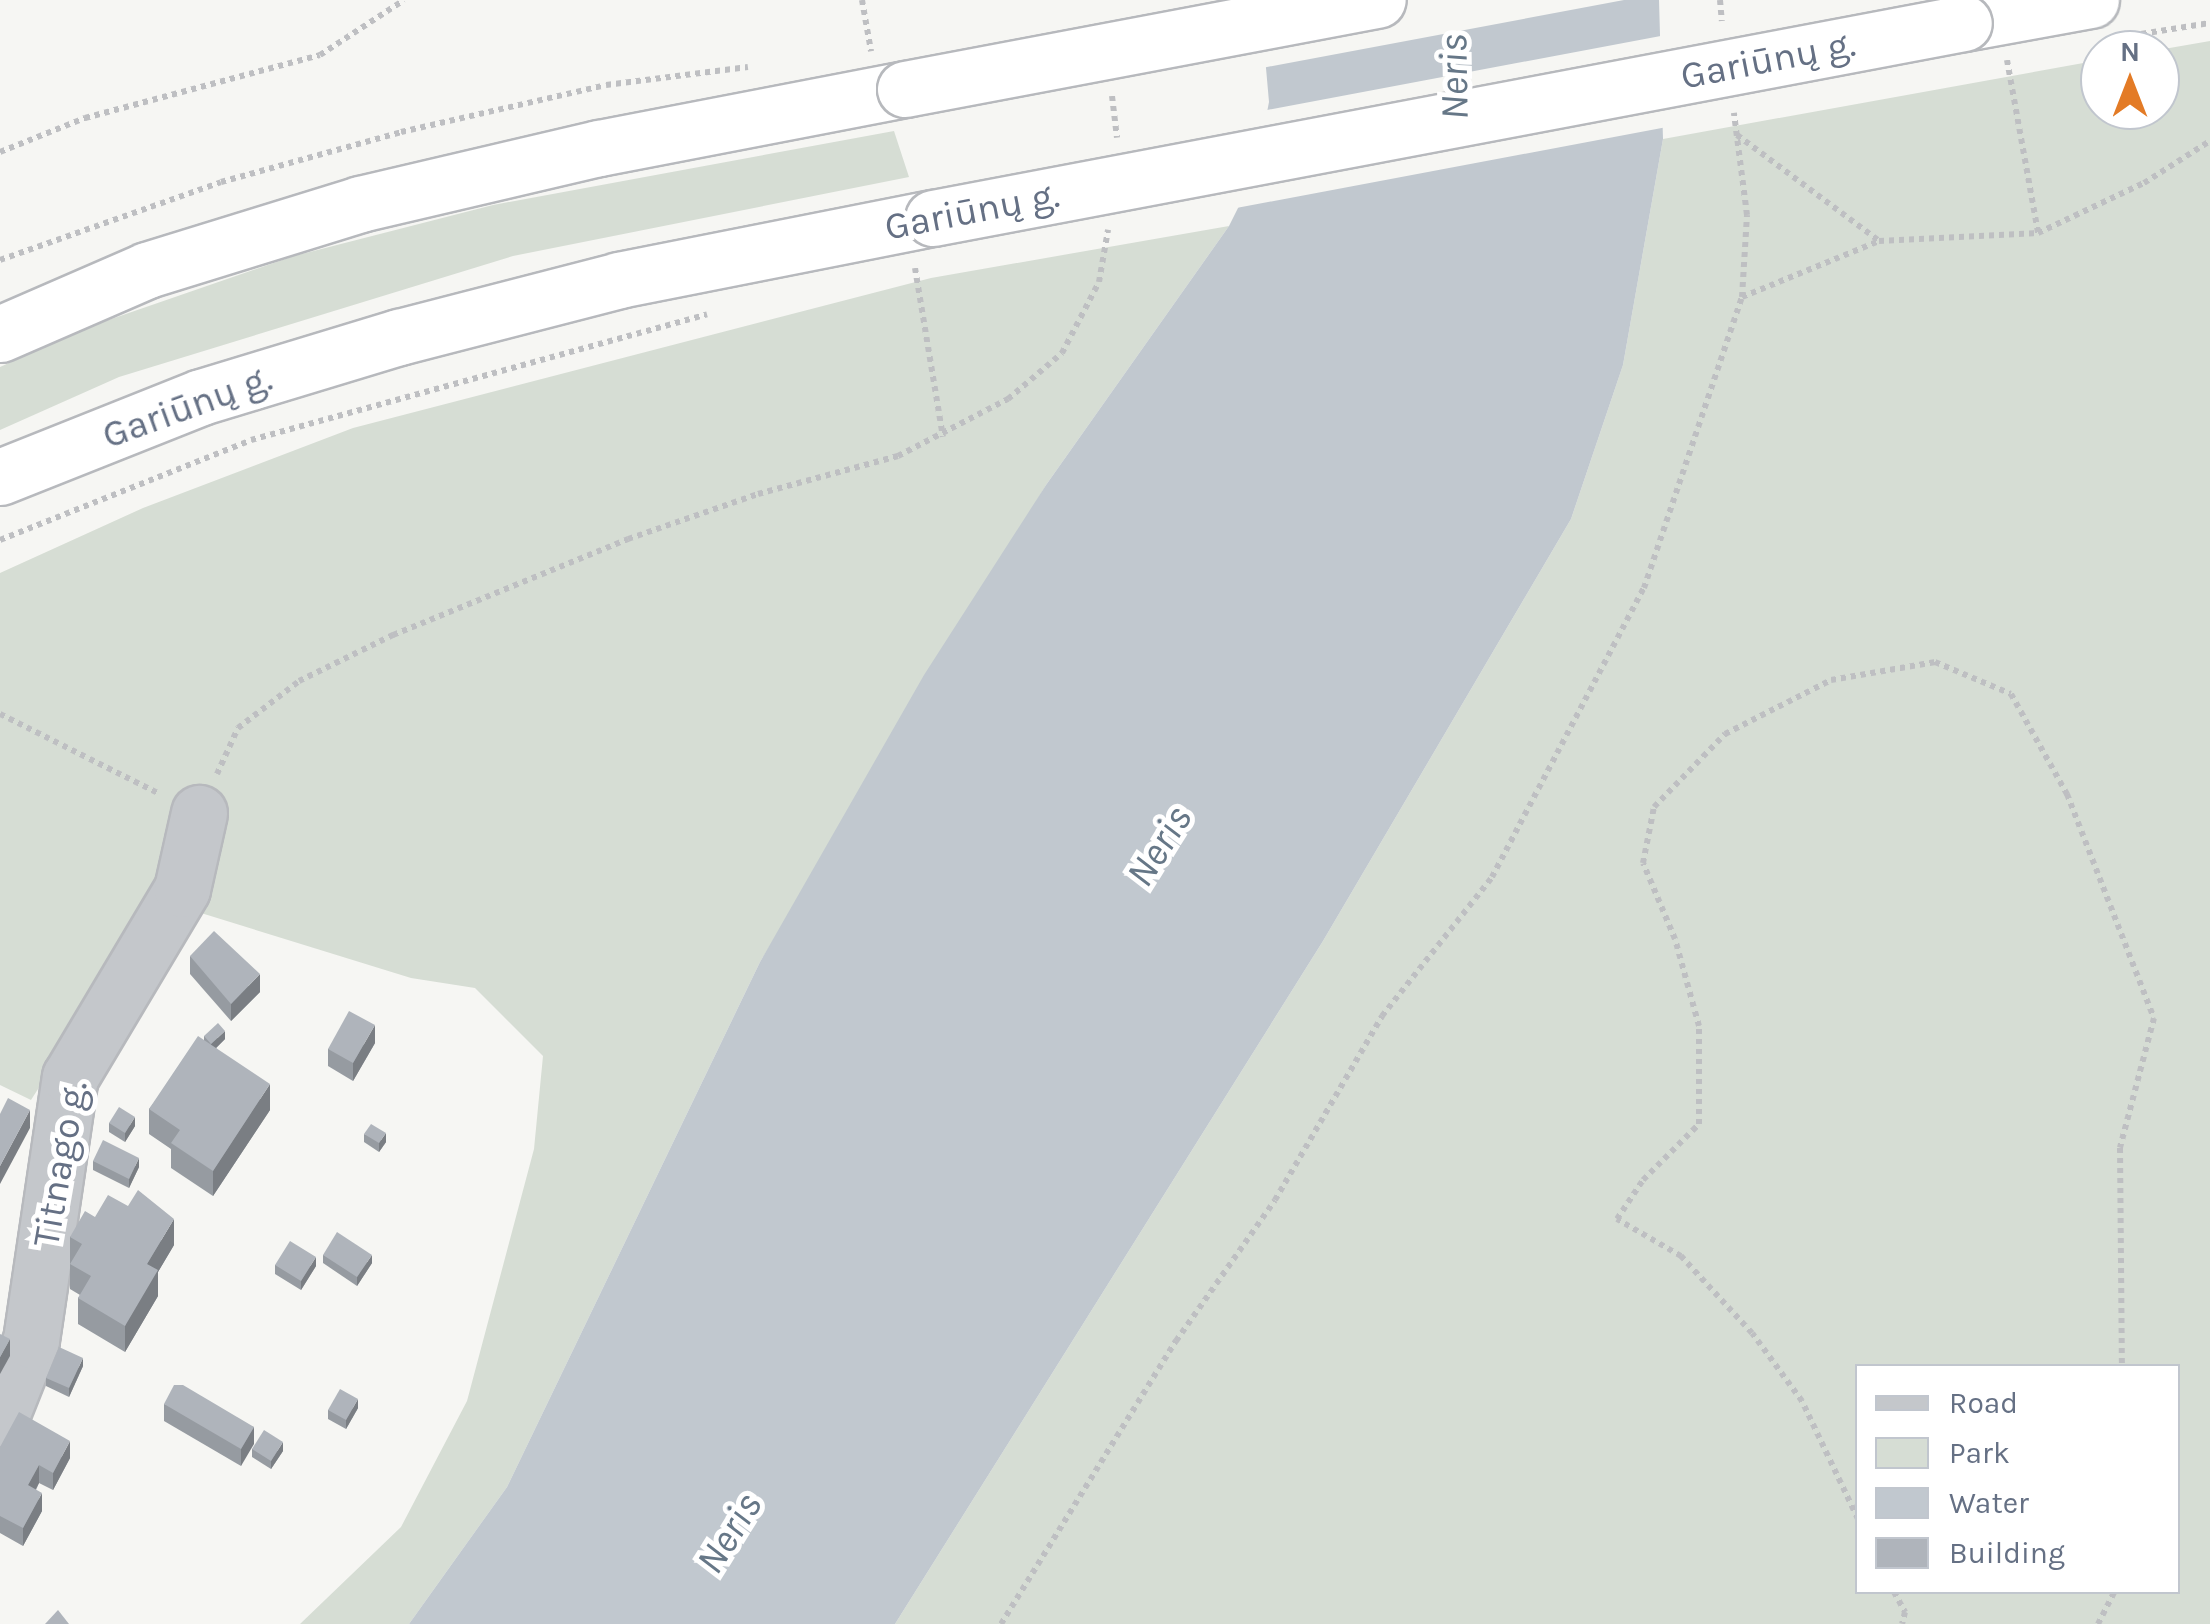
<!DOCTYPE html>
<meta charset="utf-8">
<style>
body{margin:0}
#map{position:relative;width:2210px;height:1624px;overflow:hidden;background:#f6f6f3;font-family:Karla,sans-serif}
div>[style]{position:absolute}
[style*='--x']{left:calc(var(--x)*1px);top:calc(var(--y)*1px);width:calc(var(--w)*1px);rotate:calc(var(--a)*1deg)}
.green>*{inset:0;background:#d6ddd4}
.water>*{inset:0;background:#c1c8cf}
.pier>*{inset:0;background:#f6f6f3}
.path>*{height:6px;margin-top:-3px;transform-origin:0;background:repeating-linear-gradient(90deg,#bebfc2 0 5px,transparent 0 10px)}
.roads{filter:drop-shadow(2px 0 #b7b9bd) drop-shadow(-2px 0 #b7b9bd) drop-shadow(0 2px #b7b9bd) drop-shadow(0 -2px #b7b9bd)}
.minor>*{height:55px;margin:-27.5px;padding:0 27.5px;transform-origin:27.5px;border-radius:27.5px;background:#c4c7cb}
.highway>*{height:55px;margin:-27.5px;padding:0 27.5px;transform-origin:27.5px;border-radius:27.5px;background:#fff}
.bridges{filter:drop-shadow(2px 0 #b7b9bd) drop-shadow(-2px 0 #b7b9bd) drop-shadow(0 2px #b7b9bd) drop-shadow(0 -2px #b7b9bd)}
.highway-bridge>*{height:55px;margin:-27.5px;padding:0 27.5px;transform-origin:27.5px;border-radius:27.5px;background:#fff}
.wall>*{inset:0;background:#969ba1}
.shaded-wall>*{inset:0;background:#7a7e83}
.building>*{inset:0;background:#afb4bb}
span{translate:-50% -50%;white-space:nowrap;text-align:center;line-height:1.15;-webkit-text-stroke:10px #fff;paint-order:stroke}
.street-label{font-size:38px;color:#657084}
.water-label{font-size:40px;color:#667787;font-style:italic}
.legend{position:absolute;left:1855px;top:1364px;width:325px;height:230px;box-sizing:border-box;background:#fff;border:2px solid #c1c6ce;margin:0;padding:12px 18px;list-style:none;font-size:30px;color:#657084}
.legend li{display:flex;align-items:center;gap:20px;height:50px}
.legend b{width:50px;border:2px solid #c1c6ce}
.north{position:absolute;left:2080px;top:30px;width:100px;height:100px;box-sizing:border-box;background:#fff;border:2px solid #c1c6ce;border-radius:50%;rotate:0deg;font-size:28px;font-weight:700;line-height:40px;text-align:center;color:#657084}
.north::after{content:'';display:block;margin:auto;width:35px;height:45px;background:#e37b26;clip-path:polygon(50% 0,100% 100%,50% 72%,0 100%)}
</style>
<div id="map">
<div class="green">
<div style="clip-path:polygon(evenodd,2210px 41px,2210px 1624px,895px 1624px,1323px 941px,1571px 519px,1623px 365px,1663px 139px,2100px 60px,2100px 110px,2160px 110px,2158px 50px,2210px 41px,1858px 1366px,2178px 1366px,2178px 1592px,1858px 1592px,1858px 1366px)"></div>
<div style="clip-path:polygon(894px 131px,909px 177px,513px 256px,119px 377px,0 430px,0 367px,94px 325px,294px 256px,493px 205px)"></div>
<div style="clip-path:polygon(1229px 226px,1046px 485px,760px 962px,507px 1487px,409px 1624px,300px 1624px,401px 1527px,467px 1401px,534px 1149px,543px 1056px,475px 988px,411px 978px,159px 900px,31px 1100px,0 1085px,0 573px,143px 508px,353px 428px,931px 278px)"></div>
</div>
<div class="water">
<div style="clip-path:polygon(1260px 0,1659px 0,1663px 139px,1623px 365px,1571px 519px,1323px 941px,895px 1624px,409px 1624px,507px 1487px,760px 962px,924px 675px,1046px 485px,1229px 226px,1255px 174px,1269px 102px)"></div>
</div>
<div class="pier">
<div style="clip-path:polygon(1255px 0,1624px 0,1262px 68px)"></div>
<div style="clip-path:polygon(1666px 35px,1667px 127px,1231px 209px,1250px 172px,1262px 111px)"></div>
</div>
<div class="path">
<div style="--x:862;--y:0;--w:52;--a:80"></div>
<div style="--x:1720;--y:0;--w:21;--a:85"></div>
<div style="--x:2122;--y:37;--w:89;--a:-9"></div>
<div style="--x:2007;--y:60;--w:176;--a:79.8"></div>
<div style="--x:1112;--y:96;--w:42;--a:83.2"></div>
<div style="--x:1737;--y:135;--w:176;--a:36.7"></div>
<div style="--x:0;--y:152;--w:92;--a:-21.8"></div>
<div style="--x:85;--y:118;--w:243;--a:-15"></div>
<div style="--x:320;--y:55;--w:100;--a:-33.2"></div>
<div style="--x:0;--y:260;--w:234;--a:-19.4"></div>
<div style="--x:221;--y:182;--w:187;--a:-15.5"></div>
<div style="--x:401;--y:132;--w:210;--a:-12.9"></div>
<div style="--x:606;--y:85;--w:143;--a:-7.2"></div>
<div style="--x:915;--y:268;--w:171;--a:80.6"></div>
<div style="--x:1742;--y:297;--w:148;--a:-22.2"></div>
<div style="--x:1879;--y:241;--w:159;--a:-2.9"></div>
<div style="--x:2038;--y:233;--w:117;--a:-25.3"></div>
<div style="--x:2144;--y:183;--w:78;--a:-32.5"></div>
<div style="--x:0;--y:540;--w:270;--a:-21.7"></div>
<div style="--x:251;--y:440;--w:473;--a:-15.4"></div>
<div style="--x:0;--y:714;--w:179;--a:26.6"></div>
<div style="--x:217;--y:774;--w:51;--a:-65.5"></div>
<div style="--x:238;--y:728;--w:77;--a:-37.6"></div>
<div style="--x:299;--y:681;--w:105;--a:-26.1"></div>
<div style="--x:393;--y:635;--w:254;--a:-22.2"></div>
<div style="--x:628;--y:539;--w:138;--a:-19.1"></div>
<div style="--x:758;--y:494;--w:145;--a:-15.2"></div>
<div style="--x:898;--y:456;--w:124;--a:-27.4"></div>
<div style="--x:1008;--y:399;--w:71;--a:-40.4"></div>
<div style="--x:1062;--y:353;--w:80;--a:-62.5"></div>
<div style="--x:1099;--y:282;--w:53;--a:-80.2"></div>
<div style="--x:1858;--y:1519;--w:131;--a:-115.4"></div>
<div style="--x:1802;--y:1401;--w:84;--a:-126.3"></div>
<div style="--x:1752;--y:1333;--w:105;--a:-132.7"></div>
<div style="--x:1681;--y:1256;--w:74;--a:-150"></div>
<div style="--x:1617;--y:1219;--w:47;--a:-56.3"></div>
<div style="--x:1643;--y:1180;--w:79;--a:-45"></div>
<div style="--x:1699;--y:1124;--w:98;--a:-90"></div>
<div style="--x:1699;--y:1026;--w:90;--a:-105.4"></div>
<div style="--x:1675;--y:939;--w:82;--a:-112.8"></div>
<div style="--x:1643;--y:863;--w:57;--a:-78.9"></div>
<div style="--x:1654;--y:807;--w:102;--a:-45.8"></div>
<div style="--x:1725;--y:734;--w:119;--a:-27"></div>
<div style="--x:1831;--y:680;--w:106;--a:-9.8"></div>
<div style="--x:1935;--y:662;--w:82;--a:22.8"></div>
<div style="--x:2011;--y:694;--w:115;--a:60.8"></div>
<div style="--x:2067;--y:794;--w:240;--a:68.8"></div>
<div style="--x:2154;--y:1018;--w:134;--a:104.7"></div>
<div style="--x:2120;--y:1148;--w:218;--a:89.5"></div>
<div style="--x:1894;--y:1592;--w:23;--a:61"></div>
<div style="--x:1905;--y:1612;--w:12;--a:104"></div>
<div style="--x:1001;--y:1624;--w:333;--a:-58.3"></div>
<div style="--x:1176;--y:1341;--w:172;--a:-54.9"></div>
<div style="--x:1275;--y:1200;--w:213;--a:-59.8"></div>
<div style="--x:1382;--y:1016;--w:177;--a:-51.6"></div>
<div style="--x:1492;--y:877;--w:327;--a:-62.3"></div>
<div style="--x:1644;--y:588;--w:307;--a:-71.4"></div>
<div style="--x:1742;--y:297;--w:82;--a:-86.5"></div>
<div style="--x:1747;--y:215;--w:103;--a:-97.3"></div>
<div style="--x:2098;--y:1624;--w:36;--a:-63"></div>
</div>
<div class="roads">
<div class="minor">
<div style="--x:0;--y:1418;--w:84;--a:-68.3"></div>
<div style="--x:31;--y:1340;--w:266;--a:-81.6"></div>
<div style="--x:70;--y:1077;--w:219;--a:-59.2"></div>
<div style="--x:182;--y:889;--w:78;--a:-77.4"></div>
</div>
<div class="highway">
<div style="--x:1964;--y:23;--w:129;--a:-10.3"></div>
<div style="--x:0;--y:334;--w:160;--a:-23.5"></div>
<div style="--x:147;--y:270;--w:223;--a:-17.2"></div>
<div style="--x:360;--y:204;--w:245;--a:-13.2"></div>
<div style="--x:599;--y:148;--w:312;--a:-10.9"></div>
<div style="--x:0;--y:477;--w:216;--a:-21.7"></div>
<div style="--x:201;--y:397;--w:207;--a:-16.9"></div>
<div style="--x:399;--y:337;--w:227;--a:-14.5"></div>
<div style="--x:619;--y:280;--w:320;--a:-11.2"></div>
</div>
</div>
<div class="bridges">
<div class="highway-bridge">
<div style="--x:905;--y:89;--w:481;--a:-10.7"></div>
<div style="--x:933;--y:218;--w:1049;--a:-10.71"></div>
</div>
</div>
<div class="wall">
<div style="clip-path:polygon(190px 956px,260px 992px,231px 1021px,190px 974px)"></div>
<div style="clip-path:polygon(204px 1036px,225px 1039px,216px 1048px,270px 1110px,213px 1196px,171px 1168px,171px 1149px,149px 1134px,149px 1109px,204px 1040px)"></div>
<div style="clip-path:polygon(375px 1043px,353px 1081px,328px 1066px,328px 1049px)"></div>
<div style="clip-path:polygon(109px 1123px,135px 1126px,125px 1142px,109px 1132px)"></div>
<div style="clip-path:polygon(364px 1134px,386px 1142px,379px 1152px,364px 1142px)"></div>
<div style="clip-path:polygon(93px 1161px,139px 1167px,129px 1188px,93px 1170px)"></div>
<div style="clip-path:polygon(95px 1217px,174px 1245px,158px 1272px,158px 1296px,125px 1352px,78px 1324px,78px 1298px,80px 1295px,70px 1289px,70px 1237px)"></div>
<div style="clip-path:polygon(323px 1255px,372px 1263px,357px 1286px,323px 1263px)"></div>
<div style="clip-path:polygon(275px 1265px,316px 1266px,301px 1290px,275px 1274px)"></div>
<div style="clip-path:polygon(83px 1366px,69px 1397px,46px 1386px,46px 1378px)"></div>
<div style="clip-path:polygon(164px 1404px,254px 1427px,241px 1466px,164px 1421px)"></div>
<div style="clip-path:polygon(358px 1408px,346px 1429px,328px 1419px,328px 1410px)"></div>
<div style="clip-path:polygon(0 1447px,70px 1458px,53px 1490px,39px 1483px,36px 1490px,42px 1511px,23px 1546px,0 1533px)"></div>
<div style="clip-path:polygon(252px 1449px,283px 1451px,271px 1469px,252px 1457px)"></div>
</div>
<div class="shaded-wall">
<div style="clip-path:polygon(260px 974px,260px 992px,231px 1021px,231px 1004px)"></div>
<div style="clip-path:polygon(375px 1025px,375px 1043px,353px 1081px,353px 1063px)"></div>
<div style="clip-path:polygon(225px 1031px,225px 1039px,211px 1053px,211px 1044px)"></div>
<div style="clip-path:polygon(270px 1084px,270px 1110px,213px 1196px,213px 1171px)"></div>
<div style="clip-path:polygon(30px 1110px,30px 1128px,0 1184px,0 1166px)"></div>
<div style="clip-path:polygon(135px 1117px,135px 1126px,125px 1142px,125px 1133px)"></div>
<div style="clip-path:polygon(386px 1133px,386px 1142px,379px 1152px,379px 1143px)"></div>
<div style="clip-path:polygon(139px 1158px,139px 1167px,129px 1188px,129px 1179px)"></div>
<div style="clip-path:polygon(174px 1219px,174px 1245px,158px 1272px,158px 1296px,125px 1352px,125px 1326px,147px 1264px)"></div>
<div style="clip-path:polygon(372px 1255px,372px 1263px,357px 1286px,357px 1277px)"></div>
<div style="clip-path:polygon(316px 1257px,316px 1266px,301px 1290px,301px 1281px)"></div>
<div style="clip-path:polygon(10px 1339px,10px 1356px,0 1374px,0 1357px)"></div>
<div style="clip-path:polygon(83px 1358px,83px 1366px,69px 1397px,69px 1388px)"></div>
<div style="clip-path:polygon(358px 1399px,358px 1408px,346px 1429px,346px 1420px)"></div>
<div style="clip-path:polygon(254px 1427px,254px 1444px,241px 1466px,241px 1449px)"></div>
<div style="clip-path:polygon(70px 1441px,70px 1458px,53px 1490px,53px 1473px)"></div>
<div style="clip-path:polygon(283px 1442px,283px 1451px,271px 1469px,271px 1461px)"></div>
<div style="clip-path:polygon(39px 1465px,39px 1483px,28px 1503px,28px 1485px)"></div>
<div style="clip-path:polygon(42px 1493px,42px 1511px,23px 1546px,23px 1528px)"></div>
</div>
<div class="building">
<div style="clip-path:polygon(214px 931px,260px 974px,231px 1004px,190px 956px)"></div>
<div style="clip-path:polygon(349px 1011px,375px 1025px,353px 1063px,328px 1049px)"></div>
<div style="clip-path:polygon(218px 1023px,225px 1031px,211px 1044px,204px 1036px)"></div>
<div style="clip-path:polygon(198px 1036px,270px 1084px,213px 1171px,171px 1143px,180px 1130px,149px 1109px)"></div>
<div style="clip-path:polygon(8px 1098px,30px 1110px,0 1166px,0 1114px)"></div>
<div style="clip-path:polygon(119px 1107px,135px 1117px,125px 1133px,109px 1123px)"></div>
<div style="clip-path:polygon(371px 1124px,386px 1133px,379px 1143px,364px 1134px)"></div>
<div style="clip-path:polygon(103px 1140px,139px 1158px,129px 1179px,93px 1161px)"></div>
<div style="clip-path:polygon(138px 1190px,174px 1219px,147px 1264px,158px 1270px,125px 1326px,78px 1298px,91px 1276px,70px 1264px,82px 1244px,70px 1237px,85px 1211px,95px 1217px,108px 1195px,128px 1206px)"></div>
<div style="clip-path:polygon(337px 1232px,372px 1255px,357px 1277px,323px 1255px)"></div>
<div style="clip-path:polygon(290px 1241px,316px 1257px,301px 1281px,275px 1265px)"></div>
<div style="clip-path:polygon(0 1334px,10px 1339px,0 1357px)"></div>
<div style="clip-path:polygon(59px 1347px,83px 1358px,69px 1388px,46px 1378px)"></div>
<div style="clip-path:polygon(174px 1385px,183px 1385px,254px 1427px,241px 1449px,164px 1404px)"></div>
<div style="clip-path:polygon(340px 1389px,358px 1399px,346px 1420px,328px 1410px)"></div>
<div style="clip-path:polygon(19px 1412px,70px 1441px,53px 1473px,39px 1465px,28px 1485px,42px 1493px,23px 1528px,0 1516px,0 1447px)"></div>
<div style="clip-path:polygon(264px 1430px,283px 1442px,271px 1461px,252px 1449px)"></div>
<div style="clip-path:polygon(58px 1610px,69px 1624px,45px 1624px)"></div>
</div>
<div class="street-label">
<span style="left:1768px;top:60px;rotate:-11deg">Gariūnų g.</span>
<span style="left:972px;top:211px;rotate:-11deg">Gariūnų g.</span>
<span style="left:187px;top:407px;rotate:-20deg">Gariūnų g.</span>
<span style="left:60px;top:1164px;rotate:-80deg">Titnago g.</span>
</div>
<div class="water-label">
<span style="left:1454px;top:77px;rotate:-91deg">Neris</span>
<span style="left:1159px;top:846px;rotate:-58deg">Neris</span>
<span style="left:729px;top:1533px;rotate:-58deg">Neris</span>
</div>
<ul class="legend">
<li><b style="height:12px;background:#c4c7cb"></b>Road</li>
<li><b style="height:28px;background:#d6ddd4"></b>Park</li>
<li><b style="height:28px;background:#c1c8cf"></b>Water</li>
<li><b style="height:28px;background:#afb4bb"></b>Building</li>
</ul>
<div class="north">N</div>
</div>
